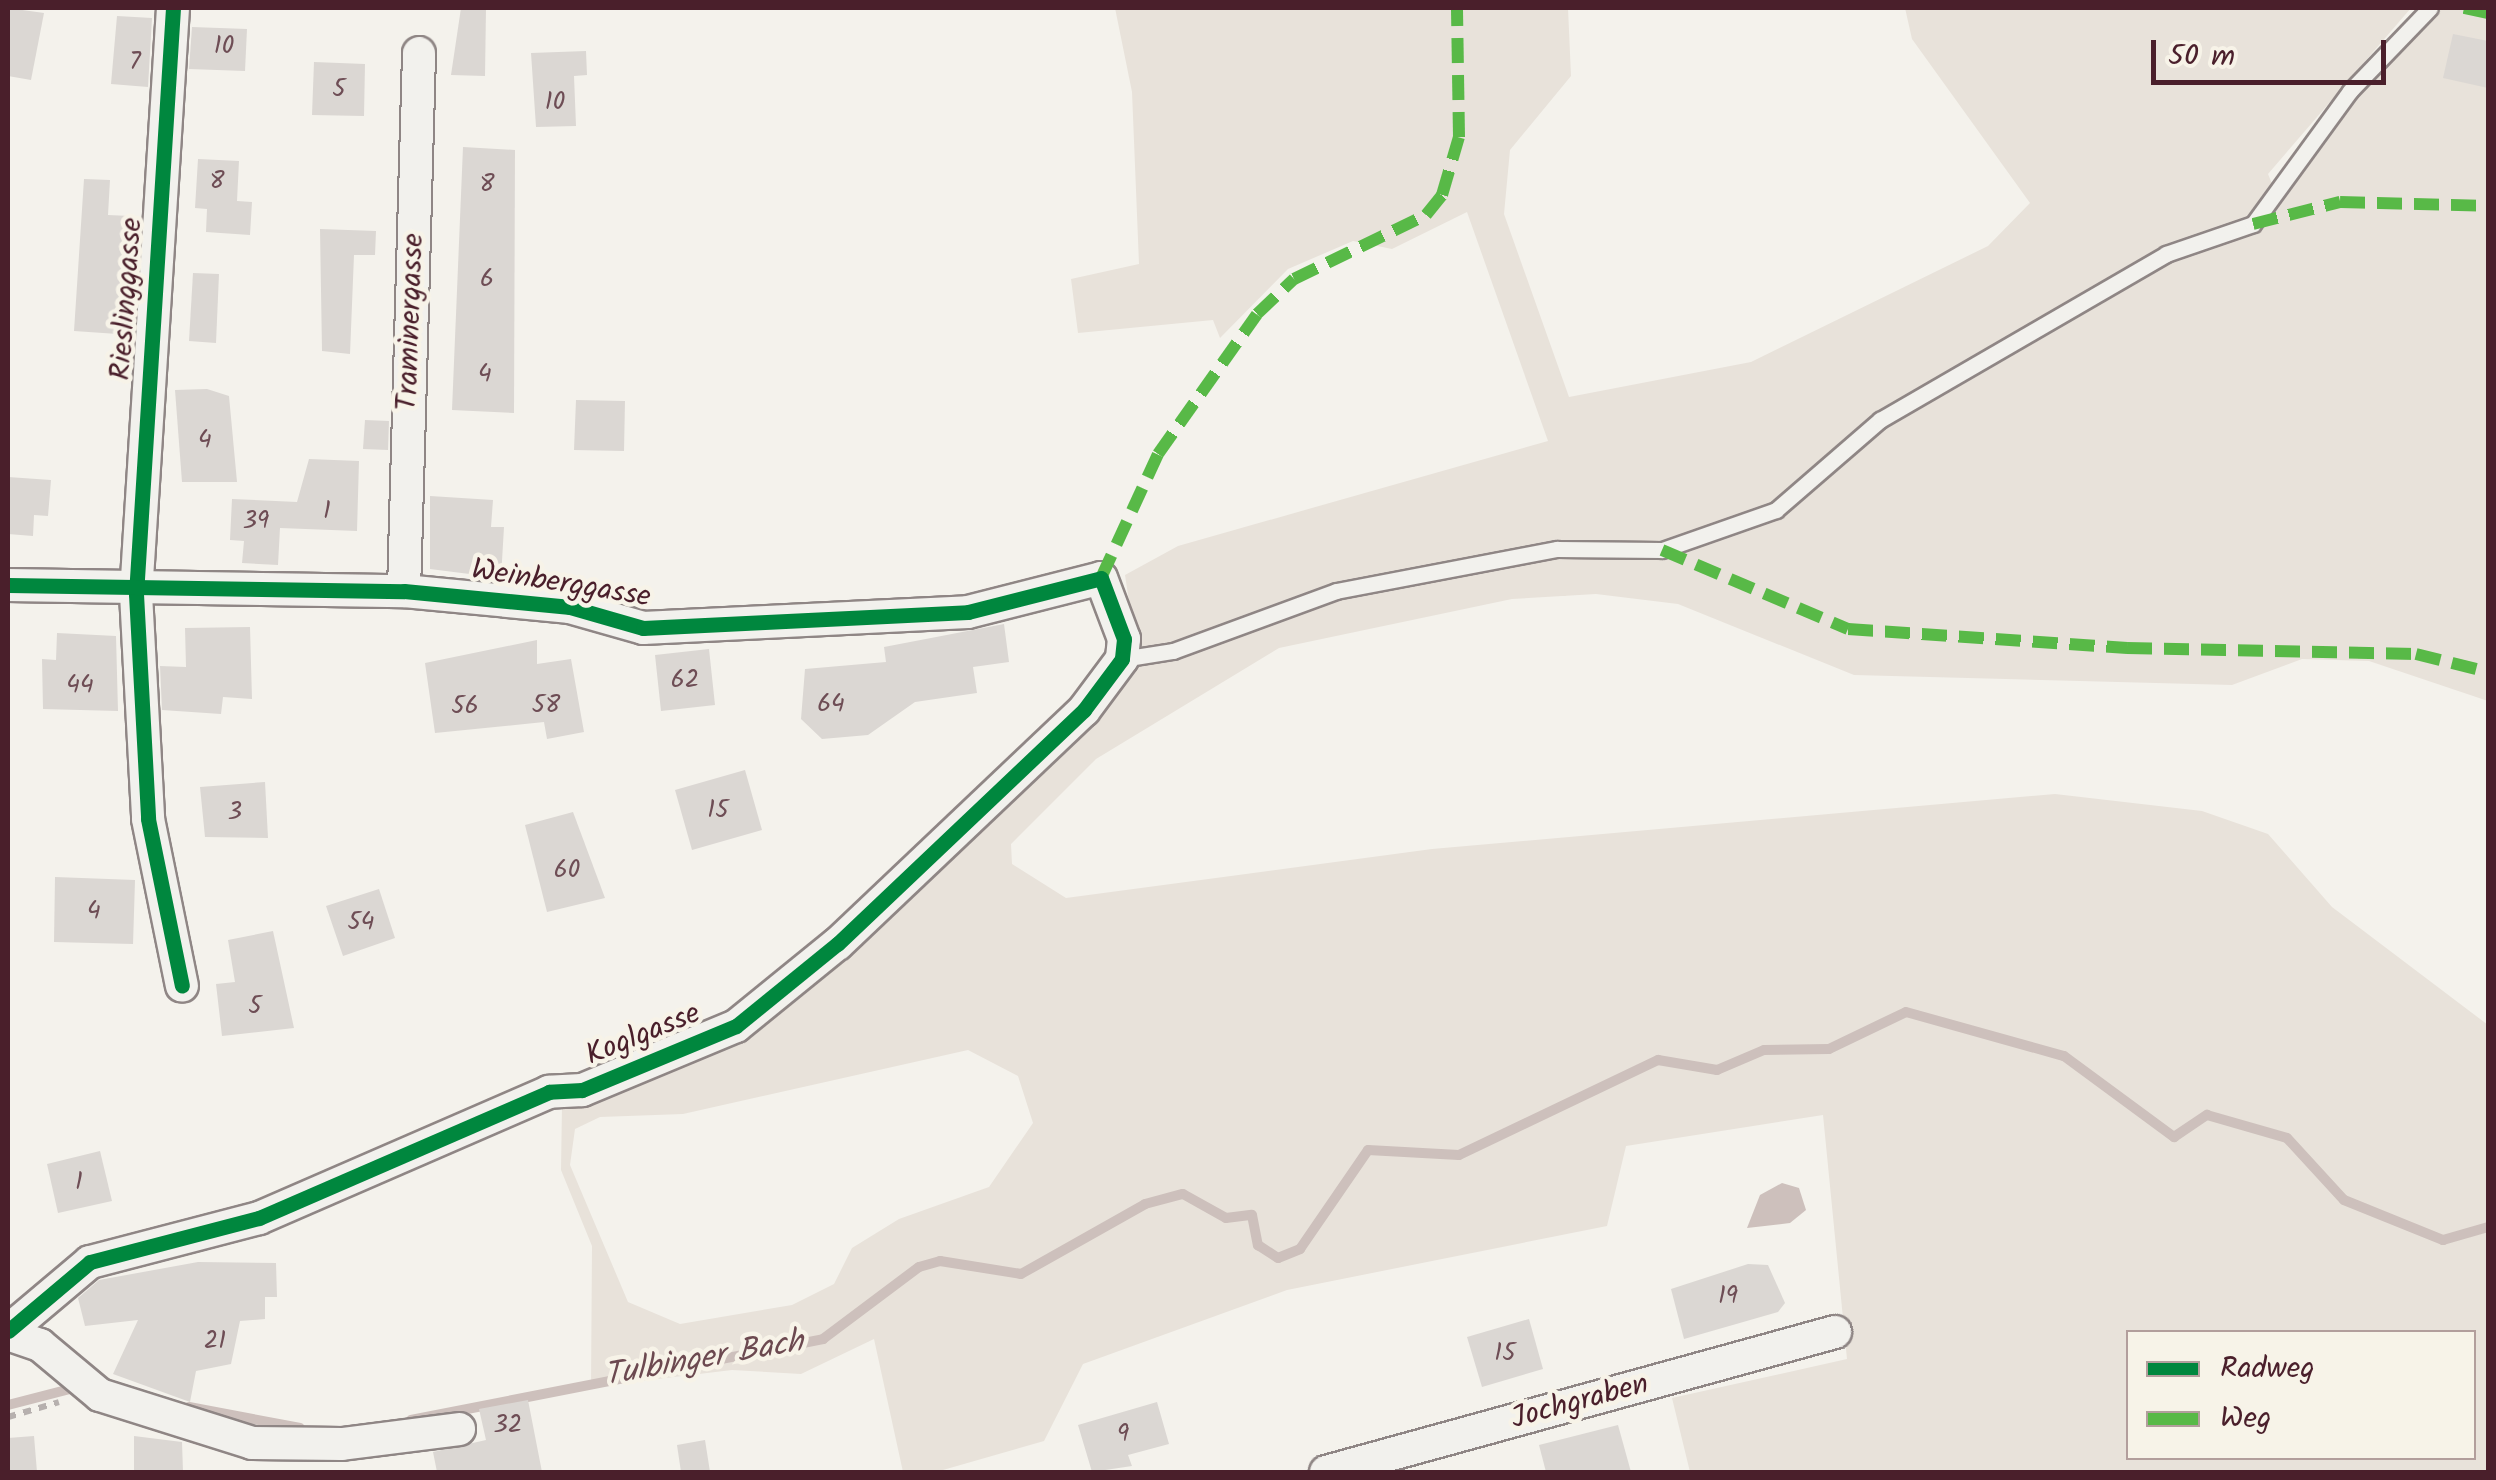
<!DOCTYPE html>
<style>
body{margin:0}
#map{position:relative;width:2496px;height:1480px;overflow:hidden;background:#f4f2ec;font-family:Kalam,sans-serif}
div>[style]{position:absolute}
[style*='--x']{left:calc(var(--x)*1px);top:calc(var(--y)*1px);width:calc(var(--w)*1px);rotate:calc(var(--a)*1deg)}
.green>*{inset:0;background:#e8e2da}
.water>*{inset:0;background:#cdc0bc}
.stream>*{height:10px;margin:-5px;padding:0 5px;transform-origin:5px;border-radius:5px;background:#cdc0bc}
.building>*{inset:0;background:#dbd7d3}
.path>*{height:6px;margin-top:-3px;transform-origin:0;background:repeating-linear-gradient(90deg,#b6b0ae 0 8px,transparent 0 16px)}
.roads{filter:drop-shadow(2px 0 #8f8685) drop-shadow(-2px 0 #8f8685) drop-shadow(0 2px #8f8685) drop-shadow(0 -2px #8f8685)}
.service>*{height:15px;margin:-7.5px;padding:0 7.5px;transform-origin:7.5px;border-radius:7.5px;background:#f2f1ed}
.minor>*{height:32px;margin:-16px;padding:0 16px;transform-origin:16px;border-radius:16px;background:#f2f1ed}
.quiet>*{height:12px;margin-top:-6px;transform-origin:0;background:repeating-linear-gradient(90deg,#58b947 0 25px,transparent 0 37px)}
.cycleway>*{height:15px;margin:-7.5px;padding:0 7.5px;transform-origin:7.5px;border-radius:7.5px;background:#00873e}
span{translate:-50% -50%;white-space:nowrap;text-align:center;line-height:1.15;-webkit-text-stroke:9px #f7f3e8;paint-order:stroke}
.number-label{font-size:25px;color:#6e4d55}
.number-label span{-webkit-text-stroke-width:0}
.street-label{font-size:30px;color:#4a1f2b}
.water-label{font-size:32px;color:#6c4950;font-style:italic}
.frame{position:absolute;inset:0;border:10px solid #4a1f2b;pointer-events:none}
.legend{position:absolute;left:2126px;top:1330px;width:350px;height:130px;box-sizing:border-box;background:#f7f3e8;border:2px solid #b29e9c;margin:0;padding:12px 18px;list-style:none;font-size:30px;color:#4a1f2b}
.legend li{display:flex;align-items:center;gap:20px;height:50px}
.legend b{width:50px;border:2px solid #b29e9c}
.scale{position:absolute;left:2151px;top:40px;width:235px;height:45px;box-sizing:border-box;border:5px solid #4a1f2b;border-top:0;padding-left:12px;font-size:30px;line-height:35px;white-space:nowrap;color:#4a1f2b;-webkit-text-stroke:8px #f7f3e8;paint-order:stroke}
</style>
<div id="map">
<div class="green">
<div style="clip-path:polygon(evenodd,1115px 8px,1568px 8px,1571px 76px,1510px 150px,1504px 214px,1569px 397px,1751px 362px,1988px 246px,2030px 203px,1912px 39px,1905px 8px,2411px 8px,2268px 174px,2279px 201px,2352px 97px,2437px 8px,2488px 8px,2488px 701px,2369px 661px,2302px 659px,2232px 685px,1854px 675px,1678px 604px,1596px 594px,1512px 599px,1279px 648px,1096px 759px,1011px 844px,1012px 864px,1066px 898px,1432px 849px,2055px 794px,2202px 811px,2268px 834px,2332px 907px,2488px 1025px,2488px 1472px,1690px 1472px,1672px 1398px,1847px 1359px,1823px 1115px,1626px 1146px,1607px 1226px,1287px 1290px,1083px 1364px,1044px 1441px,936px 1472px,903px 1472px,874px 1339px,801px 1374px,732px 1370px,591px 1387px,592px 1246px,561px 1170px,562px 1106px,714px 1048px,1111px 692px,1133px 628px,1125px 575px,1178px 546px,1548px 441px,1467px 212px,1392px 249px,1353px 241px,1288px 269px,1220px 338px,1213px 320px,1078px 333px,1071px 279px,1139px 264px,1132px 92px,1115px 8px,968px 1050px,1018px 1076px,1033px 1123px,989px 1187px,899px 1219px,852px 1248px,834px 1284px,792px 1305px,680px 1324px,628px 1302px,570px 1165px,575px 1129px,600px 1117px,683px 1114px,968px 1050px,1115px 8px,2128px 1332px,2474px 1332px,2474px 1458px,2128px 1458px,2128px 1332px)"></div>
</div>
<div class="water">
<div style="clip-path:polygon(1782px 1183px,1799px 1188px,1806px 1210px,1790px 1223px,1747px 1228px,1760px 1195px)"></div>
</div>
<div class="stream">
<div style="--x:8;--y:1405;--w:64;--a:-14.5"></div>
<div style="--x:189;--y:1407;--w:113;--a:10.7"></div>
<div style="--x:411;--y:1420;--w:420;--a:-11.1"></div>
<div style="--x:823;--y:1339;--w:120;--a:-36.9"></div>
<div style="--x:919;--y:1267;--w:22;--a:-16"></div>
<div style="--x:940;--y:1261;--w:82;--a:9.1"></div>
<div style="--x:1021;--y:1274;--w:142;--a:-29.4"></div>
<div style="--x:1145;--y:1204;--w:39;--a:-15"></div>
<div style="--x:1183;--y:1194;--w:49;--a:29.2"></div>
<div style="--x:1226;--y:1218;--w:26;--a:-7"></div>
<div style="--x:1252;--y:1215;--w:31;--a:79"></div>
<div style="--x:1258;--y:1245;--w:24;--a:33"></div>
<div style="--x:1278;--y:1258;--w:24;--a:-22"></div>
<div style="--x:1300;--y:1249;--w:120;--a:-55.5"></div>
<div style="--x:1368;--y:1150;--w:91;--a:3.1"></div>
<div style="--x:1459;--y:1155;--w:221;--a:-25.5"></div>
<div style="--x:1658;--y:1060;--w:60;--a:9.6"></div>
<div style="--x:1717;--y:1070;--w:51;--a:-23.1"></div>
<div style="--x:1764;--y:1050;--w:65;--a:-0.9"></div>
<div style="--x:1829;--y:1049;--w:85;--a:-25.7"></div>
<div style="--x:1906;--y:1012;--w:164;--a:15.6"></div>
<div style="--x:2064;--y:1056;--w:137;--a:36.4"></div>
<div style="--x:2174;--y:1137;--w:40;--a:-34"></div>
<div style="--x:2207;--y:1115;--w:83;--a:16"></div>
<div style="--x:2287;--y:1138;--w:84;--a:47.4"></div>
<div style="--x:2344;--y:1200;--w:107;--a:22"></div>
<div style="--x:2443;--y:1240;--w:47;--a:-16.1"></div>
</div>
<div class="building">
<div style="clip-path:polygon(8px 8px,44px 13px,31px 80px,8px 76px)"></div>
<div style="clip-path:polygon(461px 8px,486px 8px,485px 76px,451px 75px)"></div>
<div style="clip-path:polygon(117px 16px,152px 18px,148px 87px,111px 84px)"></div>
<div style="clip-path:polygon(192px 27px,247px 29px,245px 71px,189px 69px)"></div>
<div style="clip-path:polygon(2453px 34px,2488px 41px,2488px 88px,2443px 78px)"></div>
<div style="clip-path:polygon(586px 51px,587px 75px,574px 76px,576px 126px,536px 127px,531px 53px)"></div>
<div style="clip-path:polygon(314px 62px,365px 64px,364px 116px,312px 115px)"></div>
<div style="clip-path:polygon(463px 147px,515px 150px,514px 413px,452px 410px)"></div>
<div style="clip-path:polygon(198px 159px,239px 161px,237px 201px,252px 202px,250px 235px,206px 232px,207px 209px,195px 208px)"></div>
<div style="clip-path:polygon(84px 179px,110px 180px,108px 215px,130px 216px,132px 335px,74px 331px)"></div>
<div style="clip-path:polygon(320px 229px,376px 231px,375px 255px,354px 255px,350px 354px,322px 351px)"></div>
<div style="clip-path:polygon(193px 273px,219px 274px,216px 343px,189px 341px)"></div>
<div style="clip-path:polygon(207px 389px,229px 396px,237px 482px,182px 482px,175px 390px)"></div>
<div style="clip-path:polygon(576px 400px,625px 401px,624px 451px,574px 450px)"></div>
<div style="clip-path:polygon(365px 420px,389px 421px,388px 450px,363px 449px)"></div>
<div style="clip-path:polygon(309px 459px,359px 461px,357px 531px,280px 528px,278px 565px,242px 563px,244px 541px,230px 540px,232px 499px,297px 502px)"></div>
<div style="clip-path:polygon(8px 477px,51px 480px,48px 516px,34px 515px,33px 536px,8px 534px)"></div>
<div style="clip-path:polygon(430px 496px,493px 500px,491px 527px,504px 527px,501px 578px,430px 569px)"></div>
<div style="clip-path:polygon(1004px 624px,1009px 662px,973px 667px,977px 693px,915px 702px,868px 735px,822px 739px,801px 719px,805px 669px,886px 662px,884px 647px)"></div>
<div style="clip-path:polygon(250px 627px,252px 699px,223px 697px,221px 714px,162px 710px,160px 666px,186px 667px,185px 628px)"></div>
<div style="clip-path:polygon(57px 633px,116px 636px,118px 711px,43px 709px,42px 659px,56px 660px)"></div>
<div style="clip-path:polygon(537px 640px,537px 664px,571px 659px,584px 732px,547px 739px,544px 722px,435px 733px,425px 663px)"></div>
<div style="clip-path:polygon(709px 649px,715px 705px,661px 711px,655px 655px)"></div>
<div style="clip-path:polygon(745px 770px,762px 830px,692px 850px,675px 790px)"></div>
<div style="clip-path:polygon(265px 782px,268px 838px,205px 837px,200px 787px)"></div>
<div style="clip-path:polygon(573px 812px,605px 898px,547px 912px,525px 825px)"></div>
<div style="clip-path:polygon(55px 877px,135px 880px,133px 944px,54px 942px)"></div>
<div style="clip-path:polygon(379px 889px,395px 938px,343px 956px,326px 906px)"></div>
<div style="clip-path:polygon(273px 931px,294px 1028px,222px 1036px,216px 984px,235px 982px,228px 940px)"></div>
<div style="clip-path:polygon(100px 1151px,112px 1201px,58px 1213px,47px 1164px)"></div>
<div style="clip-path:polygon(198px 1262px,276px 1263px,277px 1297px,265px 1297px,265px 1319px,240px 1321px,231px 1364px,196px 1371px,190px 1402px,113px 1374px,138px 1320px,85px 1326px,78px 1298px,99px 1280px)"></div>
<div style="clip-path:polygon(1748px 1264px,1768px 1265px,1785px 1303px,1778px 1312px,1684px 1339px,1671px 1289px)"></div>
<div style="clip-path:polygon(1529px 1319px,1543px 1369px,1482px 1387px,1467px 1337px)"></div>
<div style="clip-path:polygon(528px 1400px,542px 1472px,437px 1472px,433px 1452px,486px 1440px,479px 1409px)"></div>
<div style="clip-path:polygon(1157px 1402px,1169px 1444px,1128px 1455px,1132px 1466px,1092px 1472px,1078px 1425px)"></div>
<div style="clip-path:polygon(1618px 1425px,1631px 1472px,1546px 1472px,1539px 1445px)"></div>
<div style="clip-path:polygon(34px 1436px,37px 1472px,8px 1472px,8px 1438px)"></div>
<div style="clip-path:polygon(134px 1436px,182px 1442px,183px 1472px,134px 1472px)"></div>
<div style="clip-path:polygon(705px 1440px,710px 1472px,681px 1472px,677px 1445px)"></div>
</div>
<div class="path">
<div style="--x:8;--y:1417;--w:53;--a:-16.4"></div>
</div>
<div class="roads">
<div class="service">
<div style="--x:1122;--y:659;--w:52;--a:-8.9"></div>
<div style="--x:1173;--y:651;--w:174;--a:-20.2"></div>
<div style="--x:1336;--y:591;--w:225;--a:-10.8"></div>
<div style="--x:1557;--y:549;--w:105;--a:0.5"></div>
<div style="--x:1662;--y:550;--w:121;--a:-19.3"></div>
<div style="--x:1776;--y:510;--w:138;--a:-40.9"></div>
<div style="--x:1880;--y:420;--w:331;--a:-30.1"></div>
<div style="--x:2166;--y:254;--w:92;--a:-19"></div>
<div style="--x:2253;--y:224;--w:165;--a:-53.9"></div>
<div style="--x:2350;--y:91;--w:115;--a:-46.1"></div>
</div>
<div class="minor">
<div style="--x:173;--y:8;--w:587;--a:93.61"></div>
<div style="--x:136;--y:594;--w:225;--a:86.9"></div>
<div style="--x:148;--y:819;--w:170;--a:78.5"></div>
<div style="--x:8;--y:585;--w:396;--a:0.9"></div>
<div style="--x:404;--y:591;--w:167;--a:5.5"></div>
<div style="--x:570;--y:607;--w:76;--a:16"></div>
<div style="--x:643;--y:628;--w:325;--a:-2.8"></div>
<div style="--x:968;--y:612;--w:137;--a:-14.3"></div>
<div style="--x:1101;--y:578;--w:65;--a:69.3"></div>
<div style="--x:1124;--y:639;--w:20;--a:96"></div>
<div style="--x:1122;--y:659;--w:64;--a:126.7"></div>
<div style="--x:1084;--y:710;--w:340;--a:136.5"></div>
<div style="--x:837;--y:944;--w:130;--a:140.9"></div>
<div style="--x:736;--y:1026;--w:167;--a:157.4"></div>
<div style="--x:582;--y:1090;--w:33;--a:177"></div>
<div style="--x:549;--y:1092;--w:316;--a:156.5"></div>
<div style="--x:259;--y:1218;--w:175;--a:165.4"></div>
<div style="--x:90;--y:1262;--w:107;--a:139.9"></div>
<div style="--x:404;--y:591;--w:538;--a:-88.4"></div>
<div style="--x:8;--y:1334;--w:34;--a:19"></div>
<div style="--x:40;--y:1345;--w:78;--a:39.8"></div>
<div style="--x:100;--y:1395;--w:159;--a:17.5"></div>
<div style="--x:252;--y:1443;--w:90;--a:0.6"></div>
<div style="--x:342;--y:1444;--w:118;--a:-7.3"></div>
<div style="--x:1326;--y:1472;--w:528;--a:-15.38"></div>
</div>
</div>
<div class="quiet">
<div style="--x:2464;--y:8;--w:25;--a:12"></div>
<div style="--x:2253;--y:224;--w:90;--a:-14.2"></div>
<div style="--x:2340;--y:202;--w:148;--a:1.5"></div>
<div style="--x:1662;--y:550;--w:202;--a:23"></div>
<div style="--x:1848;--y:629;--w:280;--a:3.9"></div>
<div style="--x:2127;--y:648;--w:289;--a:1.2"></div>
<div style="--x:2416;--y:654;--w:74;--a:14"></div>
<div style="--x:1101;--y:578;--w:136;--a:-65.3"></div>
<div style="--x:1158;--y:454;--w:171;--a:-54.7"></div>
<div style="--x:1257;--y:314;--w:51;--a:-43.4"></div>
<div style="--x:1294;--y:279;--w:147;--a:-25.9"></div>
<div style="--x:1426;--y:215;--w:26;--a:-51"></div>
<div style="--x:1442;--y:195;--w:60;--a:-73.7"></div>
<div style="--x:1459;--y:137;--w:129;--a:-90.9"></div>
</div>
<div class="cycleway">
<div style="--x:173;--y:8;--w:587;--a:93.61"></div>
<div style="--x:136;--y:594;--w:225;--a:86.9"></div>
<div style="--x:148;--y:819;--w:170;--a:78.5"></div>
<div style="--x:8;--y:585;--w:396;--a:0.9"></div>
<div style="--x:404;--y:591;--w:167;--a:5.5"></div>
<div style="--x:570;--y:607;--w:76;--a:16"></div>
<div style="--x:643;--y:628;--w:325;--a:-2.8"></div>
<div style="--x:968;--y:612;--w:137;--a:-14.3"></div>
<div style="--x:1101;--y:578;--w:65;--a:69.3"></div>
<div style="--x:1124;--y:639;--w:20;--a:96"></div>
<div style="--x:1122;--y:659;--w:64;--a:126.7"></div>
<div style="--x:1084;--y:710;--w:340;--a:136.5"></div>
<div style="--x:837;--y:944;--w:130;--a:140.9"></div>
<div style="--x:736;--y:1026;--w:167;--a:157.4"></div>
<div style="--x:582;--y:1090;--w:33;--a:177"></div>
<div style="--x:549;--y:1092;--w:316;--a:156.5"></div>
<div style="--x:259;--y:1218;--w:175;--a:165.4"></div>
<div style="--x:90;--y:1262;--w:107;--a:139.9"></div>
</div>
<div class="number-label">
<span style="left:224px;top:46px">10</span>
<span style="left:135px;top:62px">7</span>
<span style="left:339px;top:89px">5</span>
<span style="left:555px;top:102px">10</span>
<span style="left:217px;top:181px">8</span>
<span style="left:487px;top:184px">8</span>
<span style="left:487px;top:279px">6</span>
<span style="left:485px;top:374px">4</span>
<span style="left:205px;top:440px">4</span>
<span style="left:327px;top:511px">1</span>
<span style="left:256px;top:521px">39</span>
<span style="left:685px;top:680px">62</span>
<span style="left:80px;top:685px">44</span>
<span style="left:831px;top:704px">64</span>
<span style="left:546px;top:705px">58</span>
<span style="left:465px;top:706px">56</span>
<span style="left:718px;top:810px">15</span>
<span style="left:235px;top:812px">3</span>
<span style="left:567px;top:870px">60</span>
<span style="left:94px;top:911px">4</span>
<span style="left:361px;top:922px">54</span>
<span style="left:255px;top:1006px">5</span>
<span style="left:79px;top:1182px">1</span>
<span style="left:1728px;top:1296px">19</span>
<span style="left:215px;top:1341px">21</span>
<span style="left:1505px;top:1353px">15</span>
<span style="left:508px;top:1425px">32</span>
<span style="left:1123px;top:1434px">9</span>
</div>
<div class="street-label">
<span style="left:127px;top:299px;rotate:-86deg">Rieslinggasse</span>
<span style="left:411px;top:322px;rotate:-88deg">Traminergasse</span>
<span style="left:561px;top:584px;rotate:9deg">Weinberggasse</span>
<span style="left:643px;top:1035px;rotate:-22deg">Koglgasse</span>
<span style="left:1580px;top:1402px;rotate:-15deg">Jochgraben</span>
</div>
<div class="water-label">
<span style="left:704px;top:1360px;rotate:-10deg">Tulbinger Bach</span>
</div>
<div class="frame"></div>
<ul class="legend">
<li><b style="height:12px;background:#00873e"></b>Radweg</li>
<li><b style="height:12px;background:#58b947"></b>Weg</li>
</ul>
<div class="scale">50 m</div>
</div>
